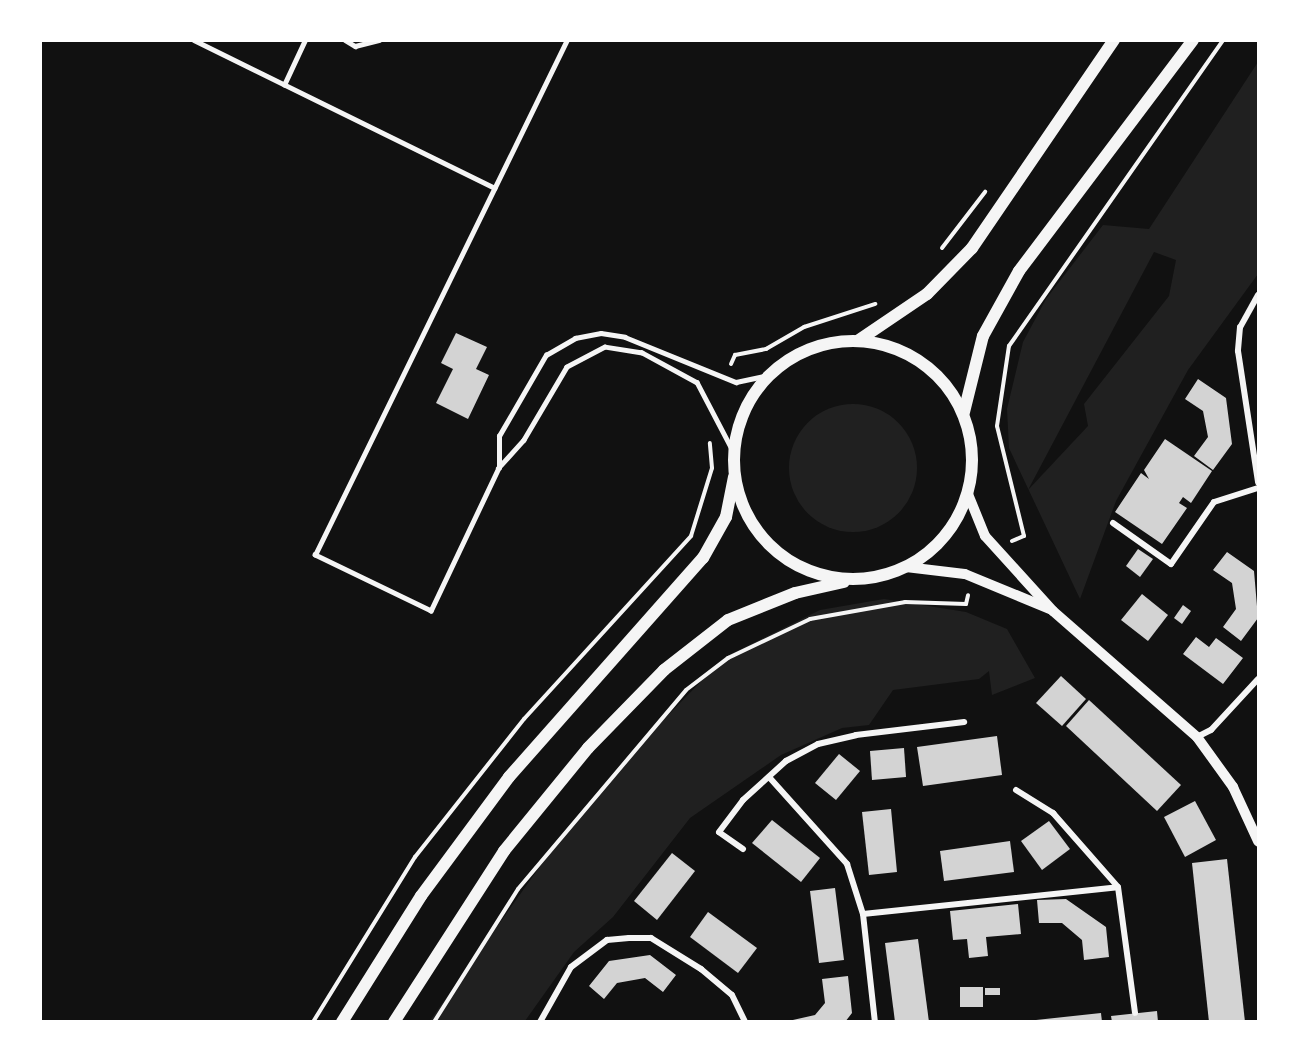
<!DOCTYPE html>
<style>
body{margin:0}
#map{position:relative;width:1299px;height:1062px;overflow:hidden;background:#111;font-family:Quicksand,sans-serif}
div>[style]{position:absolute}
[style*='--x']{left:calc(var(--x)*1px);top:calc(var(--y)*1px);width:calc(var(--w)*1px);rotate:calc(var(--a)*1deg)}
.green>*{inset:0;background:#202020}
.round{border-radius:50%}
.building>*{inset:0;background:#d3d3d3}
.path>*{height:4px;margin:-2px;padding:0 2px;transform-origin:2px;border-radius:2px;background:#f5f5f5}
.service>*{height:4.5px;margin:-2.25px;padding:0 2.25px;transform-origin:2.25px;border-radius:2.25px;background:#f5f5f5}
.minor>*{height:6px;margin:-3px;padding:0 3px;transform-origin:3px;border-radius:3px;background:#f5f5f5}
.tertiary>*{height:10px;margin:-5px;padding:0 5px;transform-origin:5px;border-radius:5px;background:#f5f5f5}
.secondary>*{height:12px;margin:-6px;padding:0 6px;transform-origin:6px;border-radius:6px;background:#f5f5f5}
.secondary>.ring{margin:-6px;padding:0;box-sizing:content-box;background:none;border:12px solid #f5f5f5;border-radius:50%}
span{translate:-50% -50%;white-space:nowrap;text-align:center;line-height:1.15;-webkit-text-stroke:4.5px #fff;paint-order:stroke}
.frame{position:absolute;inset:0;border:42px solid #fff;pointer-events:none}
</style>
<div id="map">
<div class="green">
<div style="clip-path:polygon(evenodd,1258px 62px,1258px 274px,1188px 370px,1116px 501px,1080px 599px,1009px 448px,1007px 409px,1023px 342px,1046px 299px,1103px 225px,1149px 229px,1258px 62px,1154px 252px,1176px 260px,1169px 296px,1084px 404px,1088px 426px,1028px 490px,1154px 252px)"></div>
<div class="round" style="left:789px;top:404px;width:128px;height:128px"></div>
<div style="clip-path:polygon(884px 599px,966px 612px,1007px 629px,1035px 678px,992px 695px,989px 671px,979px 679px,893px 690px,869px 725px,842px 728px,781px 755px,690px 818px,613px 917px,574px 952px,525px 1021px,429px 1022px,561px 837px,633px 751px,725px 657px,820px 610px)"></div>
</div>
<div class="building">
<div style="clip-path:polygon(456px 333px,487px 347px,476px 369px,489px 375px,468px 419px,436px 403px,453px 369px,441px 363px)"></div>
<div style="clip-path:polygon(1198px 379px,1226px 398px,1232px 444px,1213px 470px,1194px 456px,1208px 437px,1203px 411px,1185px 399px)"></div>
<div style="clip-path:polygon(1165px 439px,1212px 471px,1191px 503px,1183px 497px,1179px 503px,1187px 508px,1162px 544px,1115px 512px,1141px 473px,1149px 479px,1144px 470px)"></div>
<div style="clip-path:polygon(1138px 549px,1153px 559px,1140px 577px,1126px 566px)"></div>
<div style="clip-path:polygon(1227px 552px,1254px 571px,1258px 618px,1241px 641px,1223px 627px,1236px 609px,1232px 583px,1213px 570px)"></div>
<div style="clip-path:polygon(1142px 594px,1168px 615px,1148px 641px,1121px 620px)"></div>
<div style="clip-path:polygon(1183px 605px,1191px 611px,1182px 624px,1174px 618px)"></div>
<div style="clip-path:polygon(1196px 637px,1209px 647px,1216px 638px,1243px 658px,1223px 684px,1183px 654px)"></div>
<div style="clip-path:polygon(1061px 676px,1086px 699px,1062px 726px,1036px 703px)"></div>
<div style="clip-path:polygon(1089px 700px,1181px 785px,1157px 811px,1066px 726px)"></div>
<div style="clip-path:polygon(997px 736px,1002px 775px,923px 786px,917px 747px)"></div>
<div style="clip-path:polygon(904px 748px,906px 777px,872px 780px,870px 751px)"></div>
<div style="clip-path:polygon(839px 754px,860px 771px,836px 800px,815px 783px)"></div>
<div style="clip-path:polygon(1195px 801px,1216px 840px,1185px 857px,1164px 817px)"></div>
<div style="clip-path:polygon(891px 809px,897px 872px,869px 875px,862px 812px)"></div>
<div style="clip-path:polygon(772px 820px,820px 858px,801px 882px,752px 843px)"></div>
<div style="clip-path:polygon(1049px 821px,1070px 849px,1042px 870px,1021px 841px)"></div>
<div style="clip-path:polygon(1010px 841px,1014px 872px,944px 881px,940px 851px)"></div>
<div style="clip-path:polygon(672px 853px,695px 871px,657px 920px,634px 901px)"></div>
<div style="clip-path:polygon(1227px 859px,1245px 1022px,1209px 1022px,1192px 863px)"></div>
<div style="clip-path:polygon(835px 888px,844px 960px,819px 963px,810px 891px)"></div>
<div style="clip-path:polygon(1066px 899px,1106px 927px,1109px 957px,1084px 960px,1082px 940px,1062px 923px,1039px 923px,1037px 900px)"></div>
<div style="clip-path:polygon(1018px 904px,1021px 934px,986px 937px,988px 956px,969px 958px,967px 939px,953px 940px,950px 911px)"></div>
<div style="clip-path:polygon(708px 912px,757px 948px,738px 973px,690px 937px)"></div>
<div style="clip-path:polygon(918px 939px,929px 1022px,895px 1022px,885px 943px)"></div>
<div style="clip-path:polygon(650px 955px,676px 975px,663px 992px,645px 978px,617px 983px,604px 999px,589px 986px,609px 961px)"></div>
<div style="clip-path:polygon(848px 976px,852px 1013px,845px 1022px,784px 1022px,815px 1015px,825px 1003px,822px 979px)"></div>
<div style="clip-path:polygon(960px 987px,983px 987px,983px 1007px,960px 1007px)"></div>
<div style="clip-path:polygon(985px 988px,1000px 988px,1000px 995px,985px 995px)"></div>
<div style="clip-path:polygon(1157px 1011px,1158px 1022px,1112px 1022px,1111px 1016px)"></div>
<div style="clip-path:polygon(1101px 1013px,1102px 1022px,1036px 1022px,1036px 1020px)"></div>
</div>
<div class="path">
<div style="--x:942;--y:248;--w:71;--a:-52.5"></div>
<div style="--x:731;--y:364;--w:10;--a:-66"></div>
<div style="--x:735;--y:355;--w:32;--a:-11"></div>
<div style="--x:766;--y:349;--w:44;--a:-30.1"></div>
<div style="--x:804;--y:327;--w:75;--a:-17.9"></div>
<div style="--x:1012;--y:541;--w:13;--a:-23"></div>
<div style="--x:1024;--y:536;--w:113;--a:-103.8"></div>
<div style="--x:997;--y:426;--w:81;--a:-81.5"></div>
<div style="--x:1009;--y:346;--w:373;--a:-55"></div>
<div style="--x:313;--y:1022;--w:194;--a:-58.3"></div>
<div style="--x:415;--y:857;--w:176;--a:-51.7"></div>
<div style="--x:524;--y:719;--w:248;--a:-47.6"></div>
<div style="--x:691;--y:536;--w:71;--a:-72.8"></div>
<div style="--x:712;--y:468;--w:25;--a:-95"></div>
<div style="--x:434;--y:1022;--w:157;--a:-57.7"></div>
<div style="--x:518;--y:889;--w:260;--a:-49.8"></div>
<div style="--x:686;--y:690;--w:53;--a:-37.3"></div>
<div style="--x:728;--y:658;--w:91;--a:-25.4"></div>
<div style="--x:810;--y:619;--w:97;--a:-10.1"></div>
<div style="--x:905;--y:602;--w:61;--a:1.9"></div>
<div style="--x:966;--y:604;--w:9;--a:-77"></div>
</div>
<div class="service">
<div style="--x:194;--y:40;--w:335;--a:26.2"></div>
<div style="--x:345;--y:40;--w:12;--a:31"></div>
<div style="--x:355;--y:46;--w:25;--a:-14"></div>
<div style="--x:284;--y:85;--w:50;--a:-65"></div>
<div style="--x:733;--y:452;--w:78;--a:-117.6"></div>
<div style="--x:697;--y:383;--w:63;--a:-151.4"></div>
<div style="--x:642;--y:353;--w:37;--a:-171"></div>
<div style="--x:605;--y:347;--w:43;--a:152.2"></div>
<div style="--x:567;--y:367;--w:85;--a:120.5"></div>
<div style="--x:524;--y:440;--w:38;--a:132"></div>
<div style="--x:499;--y:468;--w:32;--a:-90"></div>
<div style="--x:499;--y:436;--w:94;--a:-59.9"></div>
<div style="--x:546;--y:355;--w:34;--a:-30"></div>
<div style="--x:575;--y:338;--w:26;--a:-11"></div>
<div style="--x:601;--y:333;--w:24;--a:9"></div>
<div style="--x:625;--y:337;--w:120;--a:22.1"></div>
<div style="--x:736;--y:382;--w:33;--a:-12"></div>
<div style="--x:499;--y:468;--w:158;--a:115.4"></div>
<div style="--x:431;--y:611;--w:129;--a:-154.2"></div>
<div style="--x:315;--y:555;--w:573;--a:-63.93"></div>
</div>
<div class="minor">
<div style="--x:1258;--y:295;--w:37;--a:119"></div>
<div style="--x:1240;--y:327;--w:24;--a:95"></div>
<div style="--x:1238;--y:351;--w:133;--a:81.3"></div>
<div style="--x:1113;--y:523;--w:71;--a:35.3"></div>
<div style="--x:1171;--y:564;--w:75;--a:-55.3"></div>
<div style="--x:1214;--y:502;--w:46;--a:-17.7"></div>
<div style="--x:1197;--y:737;--w:16;--a:-27"></div>
<div style="--x:1211;--y:730;--w:69;--a:-47.3"></div>
<div style="--x:769;--y:777;--w:117;--a:48.1"></div>
<div style="--x:847;--y:864;--w:52;--a:72.3"></div>
<div style="--x:863;--y:914;--w:109;--a:83.7"></div>
<div style="--x:1016;--y:790;--w:44;--a:31.9"></div>
<div style="--x:1053;--y:813;--w:98;--a:48.7"></div>
<div style="--x:1118;--y:887;--w:127;--a:82.3"></div>
<div style="--x:743;--y:849;--w:29;--a:-145"></div>
<div style="--x:719;--y:832;--w:40;--a:-53"></div>
<div style="--x:743;--y:800;--w:58;--a:-42.2"></div>
<div style="--x:786;--y:761;--w:36;--a:-28"></div>
<div style="--x:818;--y:744;--w:39;--a:-13"></div>
<div style="--x:856;--y:735;--w:109;--a:-6.9"></div>
<div style="--x:863;--y:914;--w:256;--a:-6"></div>
<div style="--x:540;--y:1022;--w:63;--a:-60.6"></div>
<div style="--x:571;--y:967;--w:45;--a:-36.9"></div>
<div style="--x:607;--y:940;--w:22;--a:-5"></div>
<div style="--x:629;--y:938;--w:22;--a:0"></div>
<div style="--x:651;--y:938;--w:59;--a:31.8"></div>
<div style="--x:701;--y:969;--w:40;--a:40"></div>
<div style="--x:732;--y:995;--w:30;--a:64"></div>
</div>
<div class="tertiary">
<div style="--x:968;--y:494;--w:45;--a:68"></div>
<div style="--x:985;--y:536;--w:101;--a:47.8"></div>
<div style="--x:1053;--y:611;--w:191;--a:41.2"></div>
<div style="--x:1197;--y:737;--w:62;--a:54.2"></div>
<div style="--x:1233;--y:787;--w:60;--a:65.2"></div>
<div style="--x:906;--y:567;--w:59;--a:6.8"></div>
<div style="--x:965;--y:574;--w:92;--a:22.4"></div>
</div>
<div class="secondary">
<div style="--x:859;--y:340;--w:82;--a:-34.1"></div>
<div style="--x:927;--y:294;--w:64;--a:-45.6"></div>
<div style="--x:972;--y:248;--w:252;--a:-55.7"></div>
<div class="ring" style="left:734px;top:341px;width:226px;height:226px"></div>
<div style="--x:964;--y:412;--w:78;--a:-76"></div>
<div style="--x:983;--y:336;--w:74;--a:-61"></div>
<div style="--x:1019;--y:271;--w:289;--a:-53"></div>
<div style="--x:342;--y:1022;--w:149;--a:-57.9"></div>
<div style="--x:421;--y:896;--w:148;--a:-53.5"></div>
<div style="--x:509;--y:777;--w:293;--a:-48.5"></div>
<div style="--x:703;--y:558;--w:47;--a:-60.7"></div>
<div style="--x:726;--y:517;--w:41;--a:-78.7"></div>
<div style="--x:394;--y:1022;--w:203;--a:-57.2"></div>
<div style="--x:504;--y:851;--w:133;--a:-50.8"></div>
<div style="--x:588;--y:748;--w:109;--a:-45.7"></div>
<div style="--x:664;--y:670;--w:81;--a:-38"></div>
<div style="--x:728;--y:620;--w:72;--a:-21.9"></div>
<div style="--x:795;--y:593;--w:50;--a:-12.7"></div>
</div>
<div class="frame"></div>
</div>
